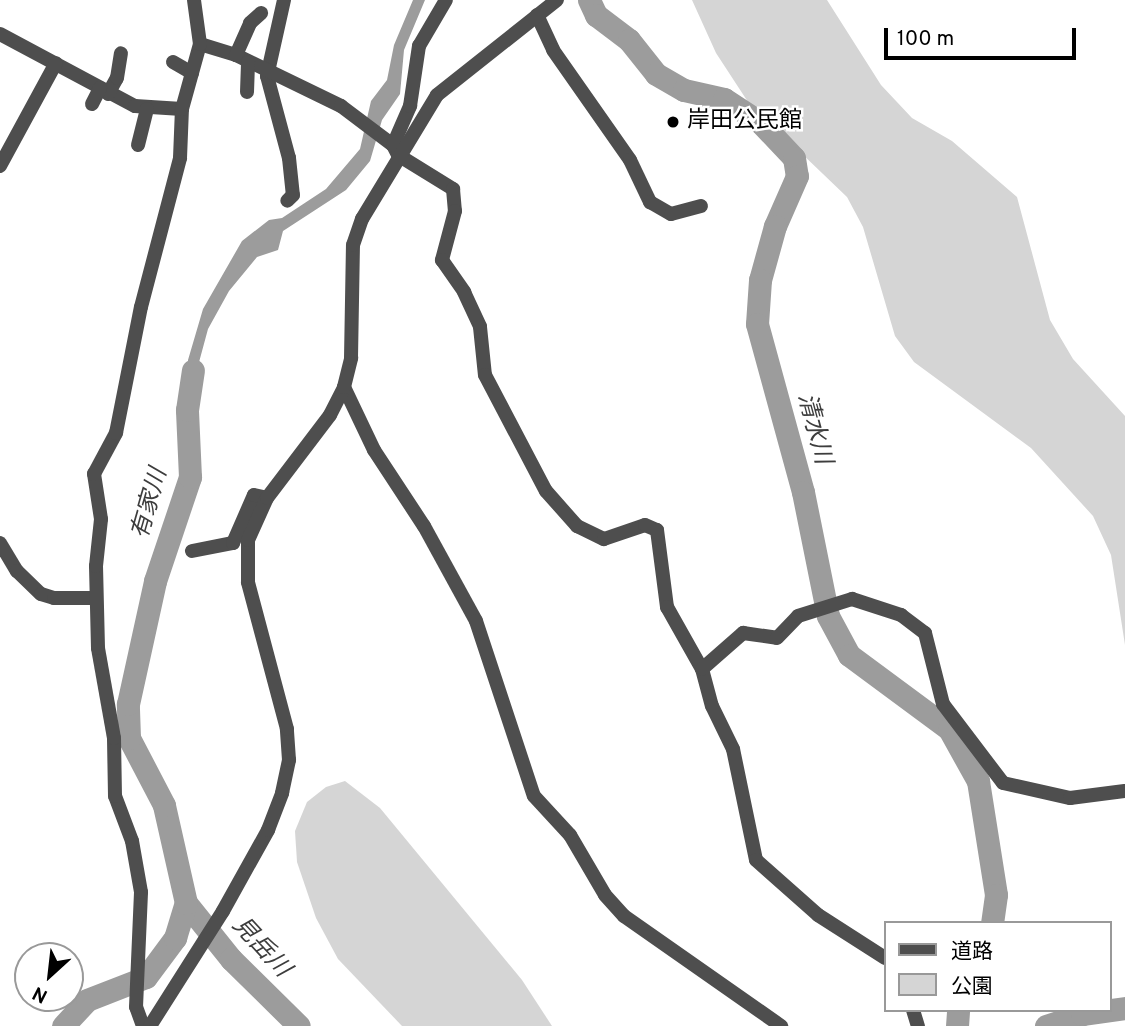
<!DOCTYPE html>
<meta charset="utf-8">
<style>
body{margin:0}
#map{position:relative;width:1125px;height:1026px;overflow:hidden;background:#fff;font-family:Overpass,"Noto Sans JP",sans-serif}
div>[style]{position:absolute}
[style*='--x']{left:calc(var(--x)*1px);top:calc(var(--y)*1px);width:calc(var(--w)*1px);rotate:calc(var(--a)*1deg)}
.green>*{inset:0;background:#d5d5d5}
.water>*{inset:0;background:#9c9c9c}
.river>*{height:23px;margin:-11.5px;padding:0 11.5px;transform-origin:11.5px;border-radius:11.5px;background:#9c9c9c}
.minor>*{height:14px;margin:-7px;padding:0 7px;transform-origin:7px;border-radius:7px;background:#4e4e4e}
.dots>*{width:19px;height:19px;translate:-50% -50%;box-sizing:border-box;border:4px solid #fff;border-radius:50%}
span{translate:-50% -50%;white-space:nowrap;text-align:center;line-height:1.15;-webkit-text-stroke:5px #fff;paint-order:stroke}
.poi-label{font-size:23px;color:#000}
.left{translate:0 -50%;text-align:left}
.water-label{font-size:24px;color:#3d3d3d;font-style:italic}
.legend{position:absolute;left:884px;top:921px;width:228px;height:91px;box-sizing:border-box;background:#fff;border:2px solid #999;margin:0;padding:9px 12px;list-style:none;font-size:21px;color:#000}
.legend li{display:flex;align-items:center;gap:14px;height:35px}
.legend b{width:35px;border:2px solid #999}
.north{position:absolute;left:14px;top:942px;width:70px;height:70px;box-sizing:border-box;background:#fff;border:2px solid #999;border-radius:50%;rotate:207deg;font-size:19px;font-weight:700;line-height:28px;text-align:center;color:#000}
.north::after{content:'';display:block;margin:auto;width:24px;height:32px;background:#000;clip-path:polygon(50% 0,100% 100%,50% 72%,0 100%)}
.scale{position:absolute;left:884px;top:28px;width:192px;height:32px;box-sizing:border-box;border:4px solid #000;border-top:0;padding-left:9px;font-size:21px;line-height:24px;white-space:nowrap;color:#000;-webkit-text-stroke:5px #fff;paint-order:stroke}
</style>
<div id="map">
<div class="green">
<div style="clip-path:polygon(692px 0,827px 0,881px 85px,912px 118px,952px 141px,1017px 197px,1050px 320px,1073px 359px,1125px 416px,1125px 645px,1111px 555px,1093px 516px,1031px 448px,914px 362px,895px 336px,863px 227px,847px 197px,748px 102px,716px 53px)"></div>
<div style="clip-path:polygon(345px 781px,380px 808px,522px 980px,552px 1026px,402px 1026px,338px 959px,316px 918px,297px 862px,295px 831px,307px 802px,326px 787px)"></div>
</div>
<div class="water">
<div style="clip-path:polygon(413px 0,425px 0,404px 50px,400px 94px,382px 120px,370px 161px,346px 190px,283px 231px,278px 250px,257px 257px,229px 291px,208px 329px,185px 414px,188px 360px,203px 309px,242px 241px,269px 220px,282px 218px,326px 189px,360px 149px,371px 101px,387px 80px,394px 45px)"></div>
</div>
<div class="river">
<div style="--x:589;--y:0;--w:17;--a:65"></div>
<div style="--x:596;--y:15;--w:41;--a:37.1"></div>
<div style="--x:629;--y:40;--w:43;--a:51.5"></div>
<div style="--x:656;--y:74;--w:32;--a:30"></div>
<div style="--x:684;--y:90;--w:41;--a:12.7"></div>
<div style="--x:724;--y:99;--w:44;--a:33"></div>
<div style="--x:761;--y:123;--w:48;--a:46.7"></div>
<div style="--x:794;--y:158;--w:18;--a:81"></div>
<div style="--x:797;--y:176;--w:55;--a:113.7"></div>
<div style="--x:775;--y:226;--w:56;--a:105.5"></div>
<div style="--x:760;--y:280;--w:44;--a:93.9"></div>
<div style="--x:757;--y:324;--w:174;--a:74.7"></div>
<div style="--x:803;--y:492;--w:126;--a:78.6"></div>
<div style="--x:828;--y:616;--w:44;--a:61.7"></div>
<div style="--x:849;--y:655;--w:124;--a:36.5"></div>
<div style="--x:949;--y:729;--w:60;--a:60.9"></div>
<div style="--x:978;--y:781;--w:115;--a:81"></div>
<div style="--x:996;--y:895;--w:28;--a:98"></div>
<div style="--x:186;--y:903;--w:72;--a:51.2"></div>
<div style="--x:231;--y:959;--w:95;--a:44.6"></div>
<div style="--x:63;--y:1026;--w:35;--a:-47"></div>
<div style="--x:87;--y:1000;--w:63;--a:-21.3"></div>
<div style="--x:146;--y:977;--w:49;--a:-53.4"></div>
<div style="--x:175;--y:938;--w:37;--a:-73"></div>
<div style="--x:186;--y:903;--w:100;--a:-102.7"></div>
<div style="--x:164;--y:805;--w:76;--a:-117.6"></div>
<div style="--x:129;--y:738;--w:34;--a:-92"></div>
<div style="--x:128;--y:704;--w:126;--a:-77.6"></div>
<div style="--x:155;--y:581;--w:110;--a:-71.4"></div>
<div style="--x:190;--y:477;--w:67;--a:-92.6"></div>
<div style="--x:187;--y:410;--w:40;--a:-81.5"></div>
<div style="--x:957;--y:1026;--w:16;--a:-86"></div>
<div style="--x:1046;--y:1026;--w:38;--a:-18"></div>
<div style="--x:1082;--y:1014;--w:43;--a:-7.9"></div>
</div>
<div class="minor">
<div style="--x:284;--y:0;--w:78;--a:102.6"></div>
<div style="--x:267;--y:76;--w:85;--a:75"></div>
<div style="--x:289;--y:158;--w:37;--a:84"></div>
<div style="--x:293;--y:195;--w:8;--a:135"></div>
<div style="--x:537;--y:15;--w:38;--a:65"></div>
<div style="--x:553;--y:50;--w:134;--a:55"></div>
<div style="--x:630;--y:160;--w:47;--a:64.5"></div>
<div style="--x:650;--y:202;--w:24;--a:30"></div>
<div style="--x:671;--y:214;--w:31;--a:-15"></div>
<div style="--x:0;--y:34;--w:153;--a:28.1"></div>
<div style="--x:135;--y:106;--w:47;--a:3.7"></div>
<div style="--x:200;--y:44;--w:38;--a:17"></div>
<div style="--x:236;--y:55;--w:117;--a:25.9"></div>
<div style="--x:341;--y:106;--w:65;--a:36.9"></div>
<div style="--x:393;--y:145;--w:11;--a:63"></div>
<div style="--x:398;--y:155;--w:65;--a:31.7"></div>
<div style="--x:453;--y:189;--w:22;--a:85"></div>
<div style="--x:455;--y:211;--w:51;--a:104.9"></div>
<div style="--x:442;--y:260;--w:39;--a:55"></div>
<div style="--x:464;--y:292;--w:38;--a:65"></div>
<div style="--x:480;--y:327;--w:48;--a:84.1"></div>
<div style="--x:485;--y:375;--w:131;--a:62.3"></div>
<div style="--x:546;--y:491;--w:47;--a:48.5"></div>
<div style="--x:577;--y:526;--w:30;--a:26"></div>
<div style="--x:604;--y:539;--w:43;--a:-18.9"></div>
<div style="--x:645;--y:525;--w:13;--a:23"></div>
<div style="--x:657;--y:530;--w:78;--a:82.6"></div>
<div style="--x:667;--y:607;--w:71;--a:60.6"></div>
<div style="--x:702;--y:669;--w:38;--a:75"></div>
<div style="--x:712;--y:706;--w:48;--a:64"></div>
<div style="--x:733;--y:749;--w:113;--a:78.3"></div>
<div style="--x:756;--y:860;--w:83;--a:41.6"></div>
<div style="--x:818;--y:915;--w:80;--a:32.7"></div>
<div style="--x:236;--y:55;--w:35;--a:-66"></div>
<div style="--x:250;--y:23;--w:15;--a:-42"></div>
<div style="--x:173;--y:62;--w:22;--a:30"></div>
<div style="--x:247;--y:92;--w:30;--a:-88"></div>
<div style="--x:108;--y:94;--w:18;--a:-61"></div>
<div style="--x:117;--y:78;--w:25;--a:-81"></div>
<div style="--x:92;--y:104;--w:18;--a:-63"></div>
<div style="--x:138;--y:145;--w:37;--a:-76"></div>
<div style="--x:393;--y:145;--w:43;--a:-66.4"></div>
<div style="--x:410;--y:106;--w:61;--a:-81.5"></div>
<div style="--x:419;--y:46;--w:53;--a:-59.6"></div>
<div style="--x:0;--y:166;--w:117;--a:-61.5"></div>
<div style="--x:344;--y:387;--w:70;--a:64.5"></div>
<div style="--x:374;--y:450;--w:91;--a:56.7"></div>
<div style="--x:424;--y:526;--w:108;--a:61.3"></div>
<div style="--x:476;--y:621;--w:184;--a:71.7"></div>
<div style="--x:534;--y:796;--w:53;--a:47.3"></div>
<div style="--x:570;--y:835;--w:69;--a:59.7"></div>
<div style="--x:605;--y:895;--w:28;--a:48"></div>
<div style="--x:624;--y:916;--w:192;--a:35"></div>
<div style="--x:0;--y:543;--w:33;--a:59"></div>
<div style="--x:17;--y:571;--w:33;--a:44"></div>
<div style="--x:41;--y:594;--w:14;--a:17"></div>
<div style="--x:54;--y:598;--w:42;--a:0"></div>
<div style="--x:192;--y:551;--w:42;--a:-11"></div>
<div style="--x:233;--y:543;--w:52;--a:-66.4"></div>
<div style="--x:254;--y:495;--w:13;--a:13"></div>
<div style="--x:702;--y:669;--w:55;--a:-41.3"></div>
<div style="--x:743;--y:633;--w:34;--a:8"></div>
<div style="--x:777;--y:638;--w:30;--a:-46"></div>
<div style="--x:798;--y:616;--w:57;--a:-17.5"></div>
<div style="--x:852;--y:599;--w:52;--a:18.1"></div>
<div style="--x:901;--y:615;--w:30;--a:37"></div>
<div style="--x:925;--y:633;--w:73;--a:75.8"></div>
<div style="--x:943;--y:704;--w:99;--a:52.8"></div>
<div style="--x:1003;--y:783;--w:69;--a:12.6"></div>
<div style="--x:1070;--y:798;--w:55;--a:-7.3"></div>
<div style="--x:913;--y:1010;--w:17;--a:73"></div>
<div style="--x:143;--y:1026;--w:20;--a:-110"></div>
<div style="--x:136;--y:1007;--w:115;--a:-87.5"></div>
<div style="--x:141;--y:892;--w:52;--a:-100"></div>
<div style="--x:132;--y:841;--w:48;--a:-110.7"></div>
<div style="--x:115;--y:796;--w:58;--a:-91"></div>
<div style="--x:114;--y:738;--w:91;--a:-100.1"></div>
<div style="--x:98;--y:648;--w:82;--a:-91.4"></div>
<div style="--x:96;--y:566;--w:47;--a:-83.9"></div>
<div style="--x:101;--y:519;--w:46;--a:-98.8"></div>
<div style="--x:94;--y:474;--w:47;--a:-61.8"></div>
<div style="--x:116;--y:433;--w:128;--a:-78.8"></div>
<div style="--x:141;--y:307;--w:154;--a:-75.3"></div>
<div style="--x:180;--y:158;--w:49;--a:-87.7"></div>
<div style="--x:182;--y:109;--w:67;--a:-74.5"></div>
<div style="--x:200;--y:44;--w:44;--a:-97.8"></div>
<div style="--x:150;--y:1026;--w:136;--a:-57.6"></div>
<div style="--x:223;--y:911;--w:93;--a:-60.9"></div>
<div style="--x:268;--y:830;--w:40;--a:-69"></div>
<div style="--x:282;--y:793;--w:34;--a:-78"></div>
<div style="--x:289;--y:760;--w:31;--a:-94"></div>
<div style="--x:287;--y:729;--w:152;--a:-104.9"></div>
<div style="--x:248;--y:582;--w:42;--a:-90"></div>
<div style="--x:248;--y:540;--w:46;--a:-65.7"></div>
<div style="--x:267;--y:498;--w:104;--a:-52.8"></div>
<div style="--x:330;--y:415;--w:31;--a:-63"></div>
<div style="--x:344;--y:387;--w:30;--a:-76"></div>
<div style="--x:351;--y:358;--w:113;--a:-89"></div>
<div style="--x:353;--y:245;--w:28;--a:-71"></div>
<div style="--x:362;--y:219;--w:145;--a:-58.8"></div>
<div style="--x:437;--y:95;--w:153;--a:-38.4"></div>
</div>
<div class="dots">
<div style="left:673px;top:122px;background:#000"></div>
</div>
<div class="poi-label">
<span class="left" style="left:687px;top:122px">岸田公民館</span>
</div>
<div class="water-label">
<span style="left:813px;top:429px;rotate:75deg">清水川</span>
<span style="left:151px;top:504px;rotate:-74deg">有家川</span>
<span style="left:260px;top:948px;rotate:47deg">見岳川</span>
</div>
<ul class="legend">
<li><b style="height:9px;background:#4e4e4e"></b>道路</li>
<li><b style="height:19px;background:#d5d5d5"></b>公園</li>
</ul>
<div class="north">N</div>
<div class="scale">100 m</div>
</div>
